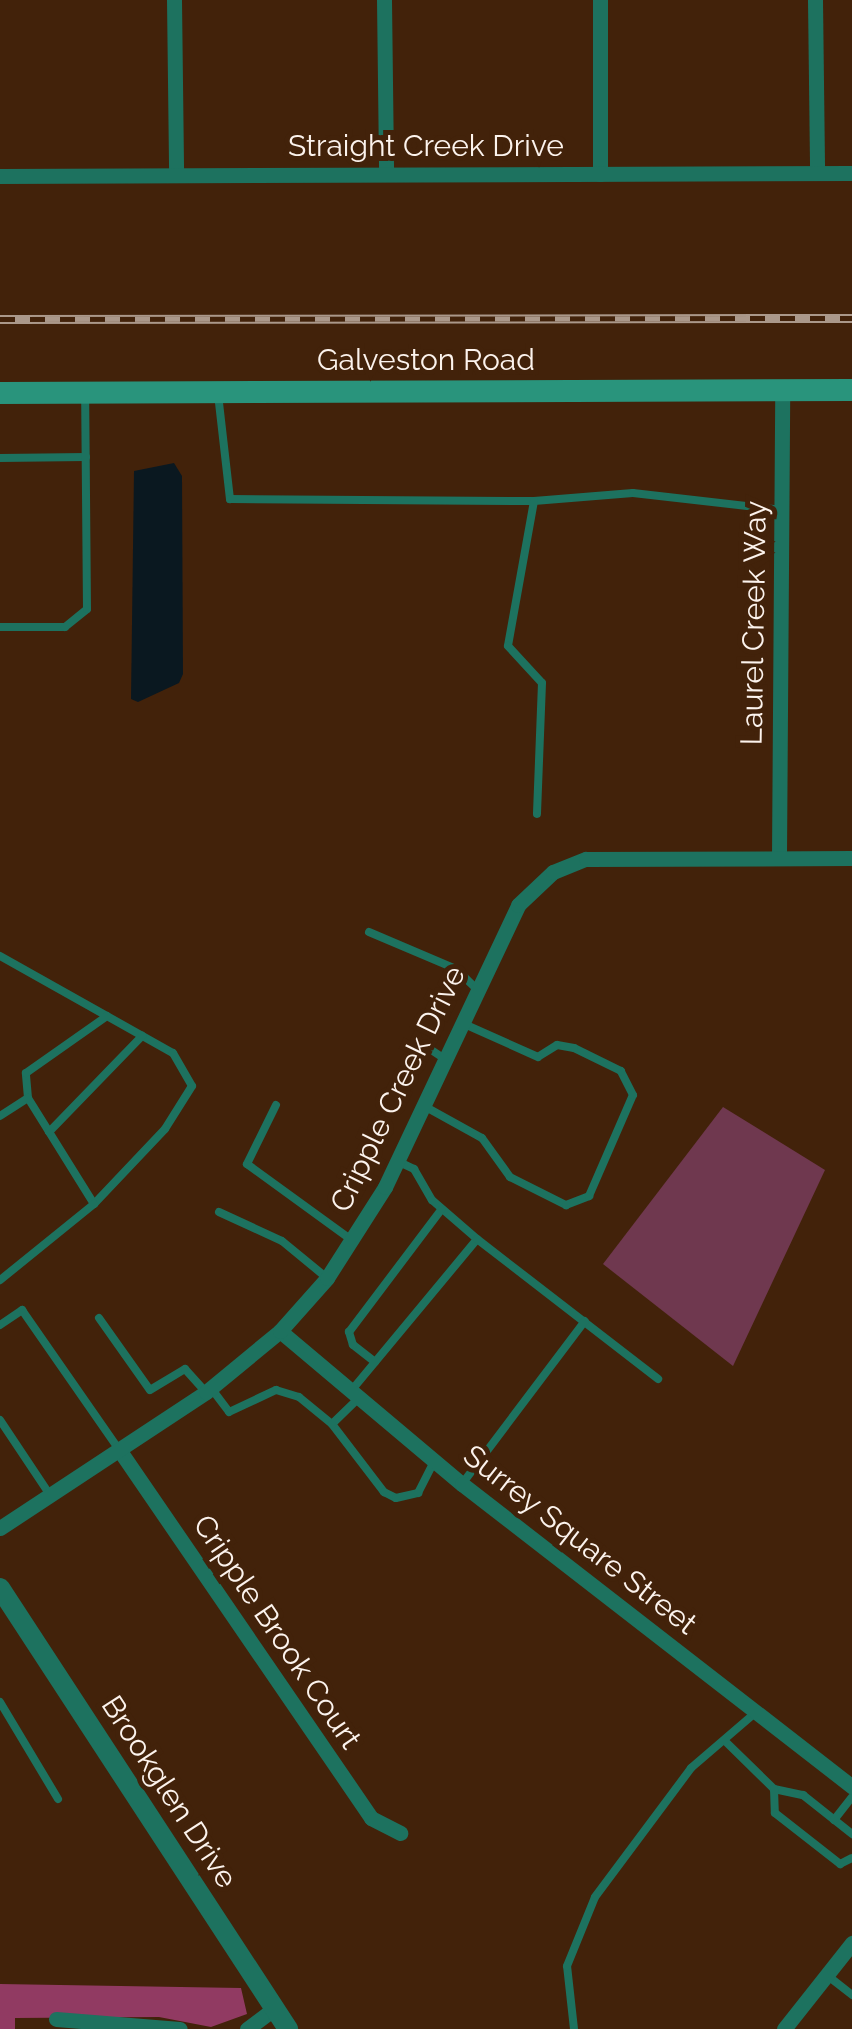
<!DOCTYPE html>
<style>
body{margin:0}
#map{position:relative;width:852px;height:2029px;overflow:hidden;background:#42220a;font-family:Raleway,sans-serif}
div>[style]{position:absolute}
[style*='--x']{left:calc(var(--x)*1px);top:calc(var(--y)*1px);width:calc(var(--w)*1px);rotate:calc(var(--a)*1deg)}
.green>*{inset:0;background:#6f384f}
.forest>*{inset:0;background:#913a62}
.water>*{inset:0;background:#0a1820}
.service>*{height:8px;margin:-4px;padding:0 4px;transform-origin:4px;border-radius:4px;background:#1d725f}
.minor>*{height:15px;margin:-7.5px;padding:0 7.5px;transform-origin:7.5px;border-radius:7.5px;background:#1d725f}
.tertiary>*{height:20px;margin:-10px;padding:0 10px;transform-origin:10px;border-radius:10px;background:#1d725f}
.secondary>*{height:22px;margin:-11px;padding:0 11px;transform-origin:11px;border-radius:11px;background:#29947c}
.rail>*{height:9px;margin-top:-4.5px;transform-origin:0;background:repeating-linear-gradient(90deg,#42220a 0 15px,#ab988a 0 30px);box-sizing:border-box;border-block:2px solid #ab988a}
span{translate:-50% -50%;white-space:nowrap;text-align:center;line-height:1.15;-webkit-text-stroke:10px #42220a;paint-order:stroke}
.street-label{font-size:30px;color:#fcf3ed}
</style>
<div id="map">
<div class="green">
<div style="clip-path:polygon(723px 1107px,825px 1170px,733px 1366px,603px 1264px)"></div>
</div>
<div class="forest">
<div style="clip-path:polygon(0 1984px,241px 1988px,247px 2014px,211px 2027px,159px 2017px,15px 2018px,15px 2029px,0 2029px)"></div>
</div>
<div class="water">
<div style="clip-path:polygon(174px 463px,182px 476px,183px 674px,179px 683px,138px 702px,131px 699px,134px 471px)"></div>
</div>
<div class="service">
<div style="--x:218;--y:394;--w:106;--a:83.5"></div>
<div style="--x:230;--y:499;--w:304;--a:0.4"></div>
<div style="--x:534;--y:501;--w:99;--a:-4.6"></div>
<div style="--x:633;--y:493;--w:151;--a:6.5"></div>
<div style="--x:0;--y:458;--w:86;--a:-0.7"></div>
<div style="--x:534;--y:501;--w:147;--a:100.2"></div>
<div style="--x:508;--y:646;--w:50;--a:47.4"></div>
<div style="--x:542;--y:683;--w:131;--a:92.2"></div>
<div style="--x:0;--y:627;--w:65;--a:0"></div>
<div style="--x:65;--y:627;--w:28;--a:-39"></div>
<div style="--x:87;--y:609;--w:212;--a:-90.5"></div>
<div style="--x:369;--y:932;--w:95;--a:23"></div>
<div style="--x:456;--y:969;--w:30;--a:44"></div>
<div style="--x:0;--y:956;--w:198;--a:29.3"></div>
<div style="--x:173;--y:1053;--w:38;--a:60"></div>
<div style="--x:192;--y:1086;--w:51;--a:122.1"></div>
<div style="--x:165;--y:1129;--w:103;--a:133.4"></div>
<div style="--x:424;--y:1045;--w:25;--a:34"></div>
<div style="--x:28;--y:1098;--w:25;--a:-95"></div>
<div style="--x:26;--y:1073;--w:99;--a:-35.1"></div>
<div style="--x:276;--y:1105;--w:66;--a:116.2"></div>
<div style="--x:247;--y:1164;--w:131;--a:36"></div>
<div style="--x:424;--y:1106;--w:66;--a:28.9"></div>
<div style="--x:482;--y:1138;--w:48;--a:54.3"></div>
<div style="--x:510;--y:1177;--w:63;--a:26.6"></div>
<div style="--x:566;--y:1205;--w:25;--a:-21"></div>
<div style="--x:589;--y:1196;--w:110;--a:-66.5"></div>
<div style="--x:633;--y:1095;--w:27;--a:-117"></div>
<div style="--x:621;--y:1071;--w:52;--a:-153.9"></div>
<div style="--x:574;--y:1048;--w:17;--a:-170"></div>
<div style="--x:557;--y:1045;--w:22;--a:148"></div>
<div style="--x:538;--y:1057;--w:83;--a:-155.9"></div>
<div style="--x:0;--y:1116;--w:33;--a:-33"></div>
<div style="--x:28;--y:1098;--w:125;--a:58.1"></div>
<div style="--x:94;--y:1204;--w:121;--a:141"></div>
<div style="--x:49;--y:1132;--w:134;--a:-45.9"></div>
<div style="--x:397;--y:1161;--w:19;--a:25"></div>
<div style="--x:414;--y:1169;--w:36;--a:60"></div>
<div style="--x:432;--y:1200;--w:60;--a:40.9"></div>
<div style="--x:219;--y:1212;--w:69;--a:24.7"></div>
<div style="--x:282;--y:1241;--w:58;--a:39.4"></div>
<div style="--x:99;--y:1318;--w:88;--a:54.7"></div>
<div style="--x:150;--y:1390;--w:41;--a:-31"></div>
<div style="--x:185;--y:1369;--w:31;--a:48"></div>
<div style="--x:0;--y:1325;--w:27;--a:-34"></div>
<div style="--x:22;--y:1310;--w:172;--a:55.2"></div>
<div style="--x:375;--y:1362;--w:28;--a:-142"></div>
<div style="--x:353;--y:1345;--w:14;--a:-107"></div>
<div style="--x:349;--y:1332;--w:153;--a:-53"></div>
<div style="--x:211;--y:1388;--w:30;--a:53"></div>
<div style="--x:229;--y:1412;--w:52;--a:-25.1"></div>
<div style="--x:276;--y:1390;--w:24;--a:17"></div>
<div style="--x:299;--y:1397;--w:43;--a:39.3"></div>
<div style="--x:332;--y:1424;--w:86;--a:52.6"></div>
<div style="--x:384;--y:1492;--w:13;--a:27"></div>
<div style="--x:396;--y:1498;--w:23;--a:-13"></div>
<div style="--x:418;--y:1493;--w:36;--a:-63"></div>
<div style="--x:351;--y:1391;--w:197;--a:-50.3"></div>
<div style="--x:477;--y:1239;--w:229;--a:37.7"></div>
<div style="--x:0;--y:1420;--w:90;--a:56.3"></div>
<div style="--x:332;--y:1424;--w:36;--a:-44"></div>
<div style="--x:462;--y:1484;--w:204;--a:-53"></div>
<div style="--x:0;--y:1702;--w:113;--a:59.1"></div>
<div style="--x:726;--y:1742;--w:67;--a:44.4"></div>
<div style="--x:774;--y:1789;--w:30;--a:12"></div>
<div style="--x:803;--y:1795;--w:63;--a:38.5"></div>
<div style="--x:774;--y:1789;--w:24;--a:88"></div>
<div style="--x:775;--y:1813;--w:83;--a:38.1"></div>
<div style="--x:840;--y:1864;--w:13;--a:-27"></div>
<div style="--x:834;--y:1820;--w:29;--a:-52"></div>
<div style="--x:828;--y:1976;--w:31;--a:38"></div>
<div style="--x:574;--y:2029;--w:63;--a:-96.3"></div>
<div style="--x:567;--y:1966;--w:74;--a:-67.9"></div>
<div style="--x:595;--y:1897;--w:161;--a:-53.3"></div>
<div style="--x:691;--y:1768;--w:86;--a:-40.7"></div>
</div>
<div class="minor">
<div style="--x:174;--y:0;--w:173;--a:89.3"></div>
<div style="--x:384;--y:0;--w:174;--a:89.3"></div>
<div style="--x:815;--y:0;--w:173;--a:89.3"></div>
<div style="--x:600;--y:174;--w:174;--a:-90"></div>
<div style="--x:0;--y:176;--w:852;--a:-0.2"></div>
<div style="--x:779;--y:856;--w:465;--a:-89.6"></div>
<div style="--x:280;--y:1331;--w:238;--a:40.1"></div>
<div style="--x:462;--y:1484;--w:494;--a:37.8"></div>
<div style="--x:120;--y:1451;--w:445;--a:55.6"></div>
<div style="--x:371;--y:1818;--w:33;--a:27"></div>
<div style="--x:0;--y:1528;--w:247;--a:-33.4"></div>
<div style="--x:206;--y:1392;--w:96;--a:-39.5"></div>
<div style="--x:280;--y:1331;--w:71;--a:-48.4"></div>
<div style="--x:327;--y:1278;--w:108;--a:-57.5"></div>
<div style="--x:385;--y:1187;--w:312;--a:-64.7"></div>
<div style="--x:518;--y:905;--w:48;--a:-43.3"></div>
<div style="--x:553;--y:872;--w:35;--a:-22"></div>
<div style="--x:586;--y:859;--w:266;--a:-0.2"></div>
<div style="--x:56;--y:2019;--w:124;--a:4.6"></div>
<div style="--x:247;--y:2029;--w:35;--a:-37"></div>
<div style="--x:784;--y:2029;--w:110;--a:-51.7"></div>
</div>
<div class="tertiary">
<div style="--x:0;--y:1588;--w:527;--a:56.85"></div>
</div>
<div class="secondary">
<div style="--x:0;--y:393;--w:852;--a:-0.2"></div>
</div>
<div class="rail">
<div style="--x:0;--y:319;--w:852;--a:-0.07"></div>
</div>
<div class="street-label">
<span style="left:426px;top:146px">Straight Creek Drive</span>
<span style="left:426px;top:360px">Galveston Road</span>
<span style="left:754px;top:623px;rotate:-89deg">Laurel Creek Way</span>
<span style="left:398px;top:1089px;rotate:-64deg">Cripple Creek Drive</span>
<span style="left:580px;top:1540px;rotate:38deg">Surrey Square Street</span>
<span style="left:277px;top:1632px;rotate:56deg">Cripple Brook Court</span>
<span style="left:169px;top:1792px;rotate:57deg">Brookglen Drive</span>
</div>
</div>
